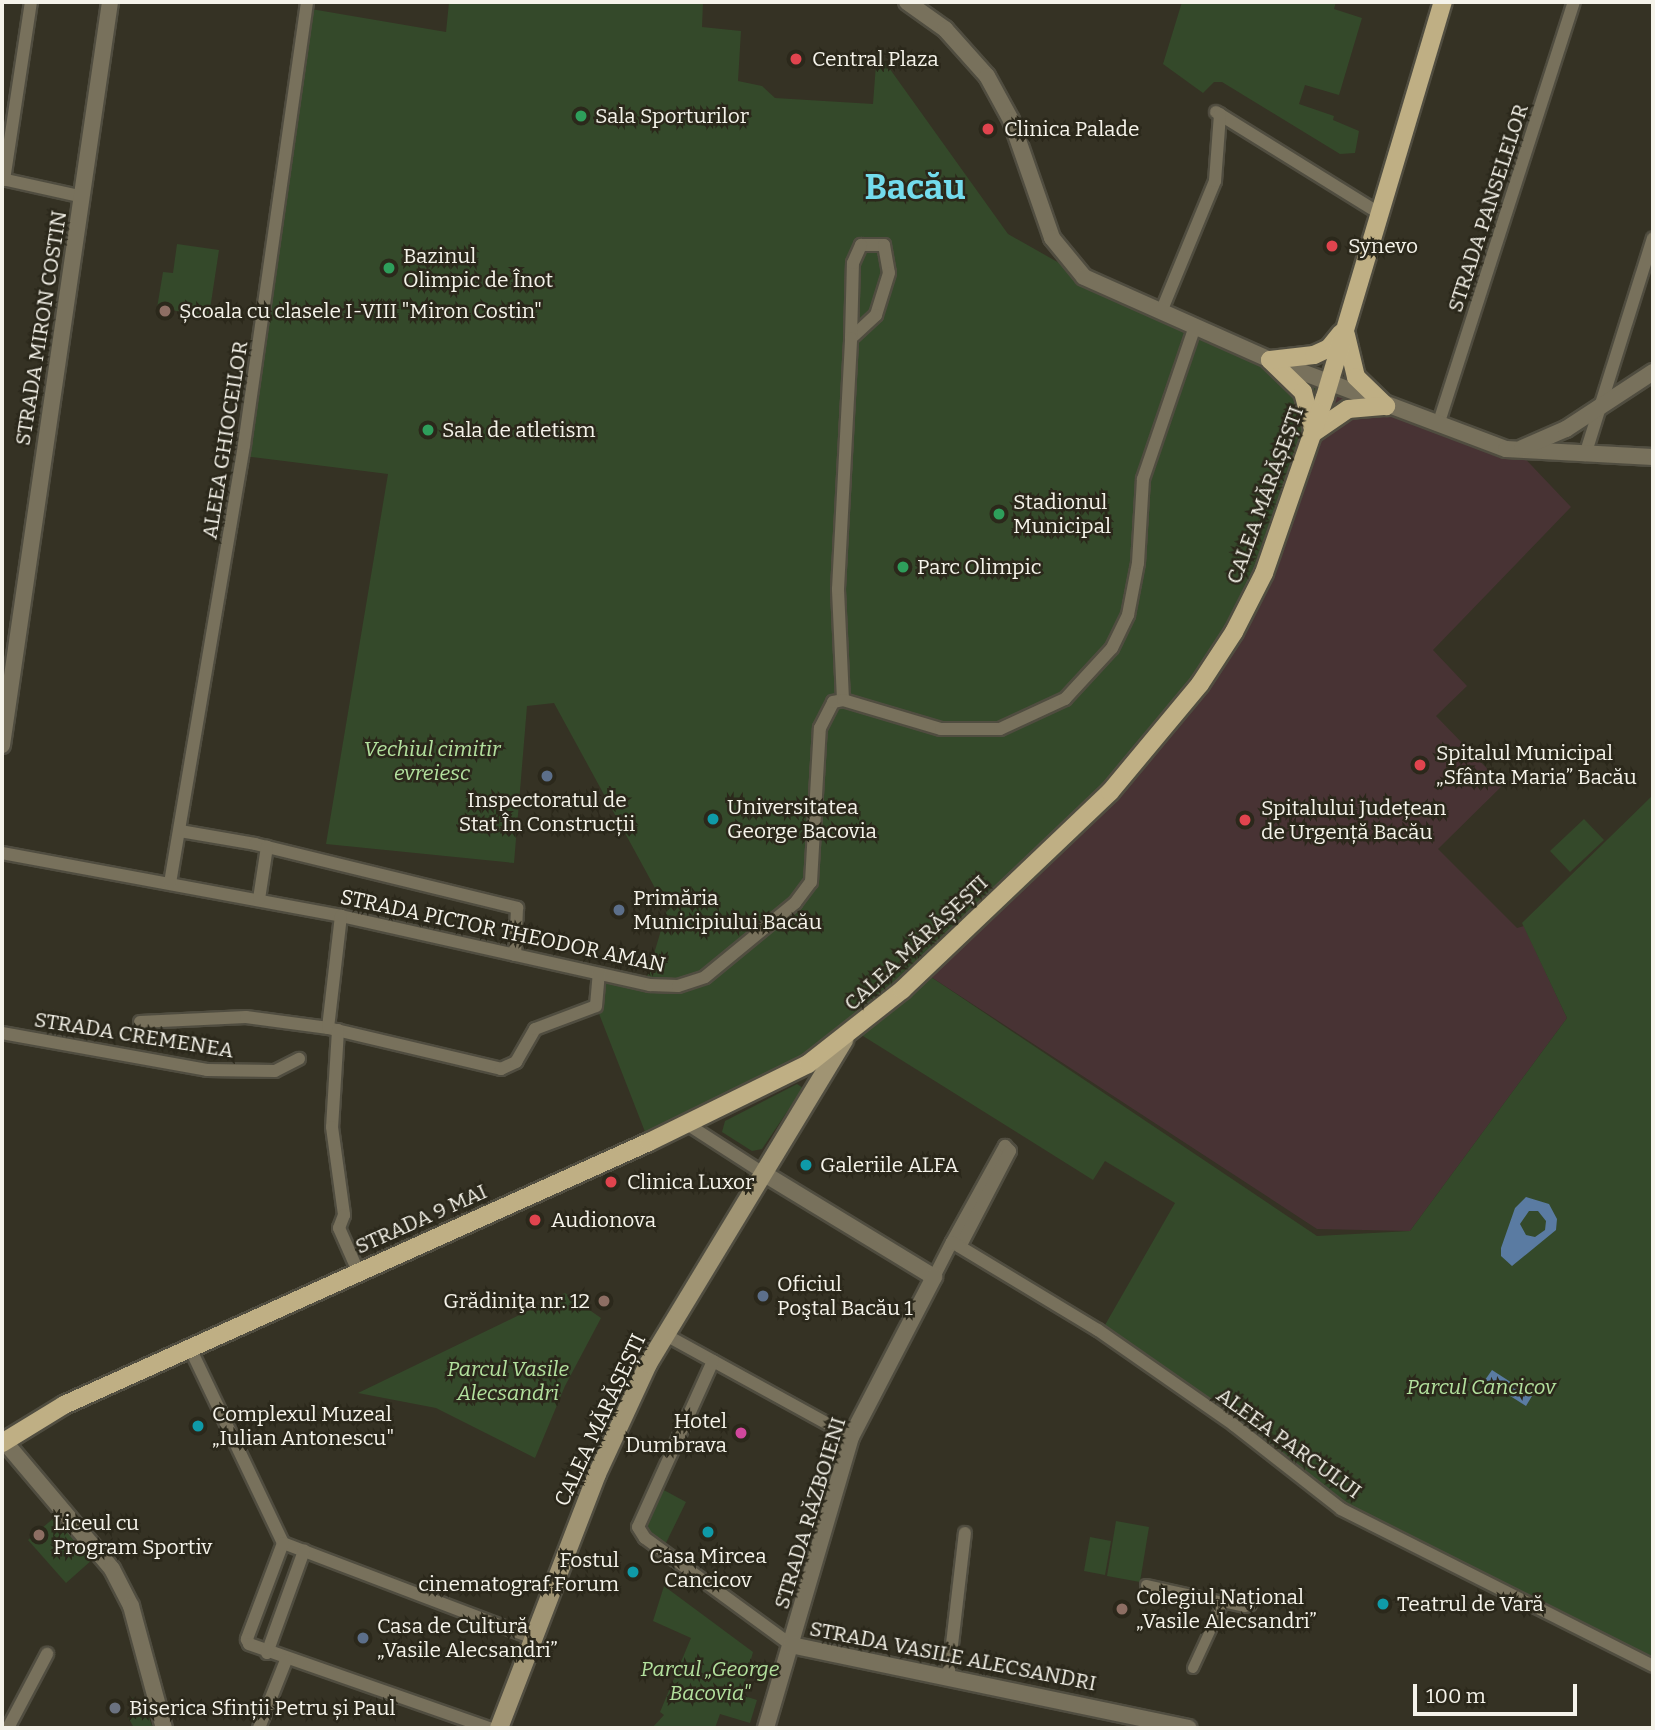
<!DOCTYPE html>
<meta charset="utf-8">
<style>
body{margin:0}
#map{position:relative;width:1655px;height:1730px;overflow:hidden;background:#353224;font-family:Bitter,serif}
div>[style]{position:absolute}
[style*='--x']{left:calc(var(--x)*1px);top:calc(var(--y)*1px);width:calc(var(--w)*1px);rotate:calc(var(--a)*1deg)}
.medical>*{inset:0;background:#483334}
.green>*{inset:0;background:#34492a}
.water>*{inset:0;background:#5a7ba2}
.roads{filter:drop-shadow(2px 0 #504d40) drop-shadow(-2px 0 #504d40) drop-shadow(0 2px #504d40) drop-shadow(0 -2px #504d40)}
.pedestrian>*{height:10px;margin:-5px;padding:0 5px;transform-origin:5px;border-radius:5px;background:#78715c}
.minor>*{height:12px;margin:-6px;padding:0 6px;transform-origin:6px;border-radius:6px;background:#78715c}
.tertiary>*{height:16px;margin:-8px;padding:0 8px;transform-origin:8px;border-radius:8px;background:#78715c}
.secondary>*{height:18px;margin:-9px;padding:0 9px;transform-origin:9px;border-radius:9px;background:#a09473}
.primary>*{height:18px;margin:-9px;padding:0 9px;transform-origin:9px;border-radius:9px;background:#bfaf84}
.dots>*{width:19px;height:19px;translate:-50% -50%;box-sizing:border-box;border:4px solid #2b281b;border-radius:50%}
span{translate:-50% -50%;white-space:nowrap;text-align:center;line-height:1.15;-webkit-text-stroke:5px #2b281b;paint-order:stroke}
.poi-label{font-size:21px;color:#f5f3ea}
.left{translate:0 -50%;text-align:left}
.right{translate:-100% -50%;text-align:right}
.street-label{font-size:21px;color:#f5f3ea}
.park-label{font-size:21px;color:#b3e19e;font-style:italic}
.town-label{font-size:35px;color:#73dced;font-weight:700}
.frame{position:absolute;inset:0;border:4px solid #f5f3ea;pointer-events:none}
.scale{position:absolute;left:1413px;top:1684px;width:164px;height:32px;box-sizing:border-box;border:4px solid #f5f3ea;border-top:0;padding-left:9px;font-size:21px;line-height:24px;white-space:nowrap;color:#f5f3ea;-webkit-text-stroke:5px #2b281b;paint-order:stroke}
</style>
<div id="map">
<div class="medical">
<div style="clip-path:polygon(1329px 384px,1517px 450px,1571px 507px,1433px 650px,1467px 686px,1436px 716px,1503px 785px,1438px 849px,1517px 928px,1524px 926px,1567px 1018px,1410px 1231px,1317px 1229px,922px 971px)"></div>
</div>
<div class="green">
<div style="clip-path:polygon(449px 2px,703px 2px,702px 27px,741px 31px,738px 81px,762px 86px,775px 98px,873px 104px,877px 51px,1008px 234px,1084px 277px,1329px 384px,1276px 543px,1172px 723px,922px 971px,1317px 1236px,1410px 1231px,1567px 1018px,1522px 923px,1653px 795px,1653px 1667px,1341px 1509px,1101px 1332px,1175px 1203px,1105px 1161px,1093px 1180px,855px 1031px,649px 1142px,596px 1006px,599px 974px,645px 984px,667px 910px,554px 703px,527px 706px,514px 863px,326px 844px,388px 474px,243px 456px,311px 9px,446px 32px)"></div>
<div style="clip-path:polygon(1182px 2px,1336px 2px,1334px 9px,1362px 18px,1339px 95px,1305px 85px,1299px 104px,1334px 116px,1333px 120px,1359px 131px,1355px 153px,1340px 154px,1222px 82px,1214px 82px,1203px 93px,1163px 64px)"></div>
<div style="clip-path:polygon(177px 244px,219px 250px,209px 316px,157px 308px,163px 272px,173px 273px)"></div>
<div style="clip-path:polygon(1584px 819px,1604px 840px,1570px 872px,1550px 851px)"></div>
<div style="clip-path:polygon(797px 1084px,803px 1088px,762px 1149px,752px 1151px,722px 1132px,725px 1121px)"></div>
<div style="clip-path:polygon(565px 1293px,601px 1318px,565px 1386px,535px 1458px,436px 1408px,358px 1393px)"></div>
<div style="clip-path:polygon(660px 1488px,686px 1502px,665px 1545px,641px 1527px)"></div>
<div style="clip-path:polygon(55px 1517px,93px 1559px,66px 1583px,28px 1540px)"></div>
<div style="clip-path:polygon(1116px 1521px,1149px 1527px,1140px 1582px,1107px 1576px)"></div>
<div style="clip-path:polygon(1090px 1537px,1111px 1541px,1105px 1575px,1084px 1571px)"></div>
<div style="clip-path:polygon(664px 1586px,753px 1652px,741px 1695px,757px 1700px,750px 1723px,720px 1714px,715px 1728px,652px 1728px,664px 1715px,660px 1712px,691px 1638px,653px 1621px)"></div>
<div style="clip-path:polygon(130px 1697px,143px 1701px,153px 1728px,134px 1728px,128px 1717px,140px 1710px,131px 1704px)"></div>
</div>
<div class="water">
<div style="clip-path:polygon(evenodd,1526px 1197px,1549px 1204px,1557px 1219px,1556px 1230px,1512px 1266px,1501px 1256px,1501px 1248px,1515px 1208px,1526px 1197px,1529px 1211px,1538px 1211px,1546px 1221px,1545px 1230px,1535px 1237px,1526px 1235px,1520px 1224px,1529px 1211px)"></div>
<div style="clip-path:polygon(1492px 1370px,1532px 1396px,1526px 1406px,1485px 1380px)"></div>
</div>
<div class="roads">
<div class="pedestrian">
<div style="--x:1146;--y:1585;--w:101;--a:12.5"></div>
<div style="--x:1245;--y:1607;--w:6;--a:-18"></div>
<div style="--x:1193;--y:1668;--w:72;--a:-65.2"></div>
</div>
<div class="minor">
<div style="--x:1216;--y:112;--w:192;--a:31.8"></div>
<div style="--x:2;--y:179;--w:83;--a:12.5"></div>
<div style="--x:4;--y:180;--w:180;--a:-81.4"></div>
<div style="--x:861;--y:245;--w:23;--a:0"></div>
<div style="--x:884;--y:245;--w:28;--a:80"></div>
<div style="--x:889;--y:273;--w:44;--a:107.2"></div>
<div style="--x:876;--y:315;--w:34;--a:137"></div>
<div style="--x:851;--y:338;--w:75;--a:-88.5"></div>
<div style="--x:853;--y:263;--w:20;--a:-66"></div>
<div style="--x:1161;--y:312;--w:142;--a:-67.6"></div>
<div style="--x:1215;--y:181;--w:67;--a:-85.7"></div>
<div style="--x:1438;--y:425;--w:444;--a:-72.2"></div>
<div style="--x:1585;--y:455;--w:227;--a:-72.6"></div>
<div style="--x:843;--y:700;--w:111;--a:-92.6"></div>
<div style="--x:838;--y:589;--w:251;--a:-87"></div>
<div style="--x:180;--y:831;--w:76;--a:9.8"></div>
<div style="--x:255;--y:844;--w:270;--a:13.7"></div>
<div style="--x:517;--y:908;--w:47;--a:92.4"></div>
<div style="--x:2;--y:853;--w:345;--a:10.5"></div>
<div style="--x:341;--y:916;--w:317;--a:12.6"></div>
<div style="--x:650;--y:985;--w:28;--a:2"></div>
<div style="--x:678;--y:986;--w:28;--a:-18"></div>
<div style="--x:705;--y:977;--w:117;--a:-39.4"></div>
<div style="--x:795;--y:903;--w:26;--a:-53"></div>
<div style="--x:811;--y:882;--w:154;--a:-86.7"></div>
<div style="--x:820;--y:728;--w:29;--a:-63"></div>
<div style="--x:833;--y:702;--w:10;--a:-11"></div>
<div style="--x:843;--y:700;--w:102;--a:16.5"></div>
<div style="--x:941;--y:729;--w:59;--a:0"></div>
<div style="--x:1000;--y:729;--w:72;--a:-24.8"></div>
<div style="--x:1065;--y:699;--w:69;--a:-47.3"></div>
<div style="--x:1112;--y:648;--w:37;--a:-64"></div>
<div style="--x:1128;--y:615;--w:53;--a:-79.1"></div>
<div style="--x:1138;--y:563;--w:84;--a:-86.6"></div>
<div style="--x:1143;--y:479;--w:158;--a:-71.2"></div>
<div style="--x:170;--y:883;--w:444;--a:-80.4"></div>
<div style="--x:244;--y:445;--w:447;--a:-81.9"></div>
<div style="--x:259;--y:899;--w:53;--a:-81.3"></div>
<div style="--x:140;--y:1022;--w:106;--a:-2.7"></div>
<div style="--x:246;--y:1017;--w:83;--a:7.6"></div>
<div style="--x:328;--y:1028;--w:178;--a:13.3"></div>
<div style="--x:501;--y:1069;--w:17;--a:-25"></div>
<div style="--x:516;--y:1062;--w:38;--a:-60"></div>
<div style="--x:535;--y:1029;--w:65;--a:-20.7"></div>
<div style="--x:596;--y:1006;--w:32;--a:-85"></div>
<div style="--x:328;--y:1028;--w:113;--a:-83.4"></div>
<div style="--x:338;--y:1030;--w:97;--a:93.5"></div>
<div style="--x:332;--y:1127;--w:89;--a:82.2"></div>
<div style="--x:344;--y:1215;--w:14;--a:111"></div>
<div style="--x:339;--y:1228;--w:47;--a:66.2"></div>
<div style="--x:2;--y:1033;--w:208;--a:10.2"></div>
<div style="--x:207;--y:1070;--w:68;--a:0.8"></div>
<div style="--x:275;--y:1071;--w:27;--a:-27"></div>
<div style="--x:687;--y:1124;--w:90;--a:32.8"></div>
<div style="--x:952;--y:1242;--w:110;--a:-61.1"></div>
<div style="--x:1005;--y:1146;--w:7;--a:45"></div>
<div style="--x:1010;--y:1151;--w:108;--a:117.5"></div>
<div style="--x:934;--y:1277;--w:39;--a:-63"></div>
<div style="--x:952;--y:1242;--w:170;--a:31.1"></div>
<div style="--x:1098;--y:1330;--w:166;--a:34.9"></div>
<div style="--x:1234;--y:1425;--w:136;--a:38.1"></div>
<div style="--x:1341;--y:1509;--w:349;--a:26.7"></div>
<div style="--x:664;--y:1334;--w:213;--a:28.8"></div>
<div style="--x:190;--y:1348;--w:216;--a:64.5"></div>
<div style="--x:283;--y:1543;--w:267;--a:20.8"></div>
<div style="--x:713;--y:1361;--w:182;--a:114.3"></div>
<div style="--x:638;--y:1527;--w:13;--a:58"></div>
<div style="--x:645;--y:1538;--w:181;--a:36.2"></div>
<div style="--x:283;--y:1543;--w:103;--a:110.6"></div>
<div style="--x:247;--y:1639;--w:5;--a:68"></div>
<div style="--x:249;--y:1644;--w:254;--a:19.3"></div>
<div style="--x:267;--y:1653;--w:109;--a:-70.1"></div>
<div style="--x:948;--y:1679;--w:147;--a:-83.4"></div>
<div style="--x:8;--y:1728;--w:84;--a:-62.2"></div>
<div style="--x:259;--y:1728;--w:73;--a:-68.3"></div>
</div>
<div class="tertiary">
<div style="--x:907;--y:2;--w:47;--a:35.4"></div>
<div style="--x:945;--y:29;--w:63;--a:48.2"></div>
<div style="--x:987;--y:76;--w:50;--a:61.4"></div>
<div style="--x:1011;--y:120;--w:125;--a:70.8"></div>
<div style="--x:1052;--y:238;--w:50;--a:50.6"></div>
<div style="--x:1084;--y:277;--w:204;--a:24"></div>
<div style="--x:1270;--y:360;--w:252;--a:20.7"></div>
<div style="--x:1506;--y:449;--w:147;--a:3.1"></div>
<div style="--x:1522;--y:448;--w:48;--a:-23.4"></div>
<div style="--x:1566;--y:429;--w:104;--a:-33.2"></div>
<div style="--x:2;--y:745;--w:751;--a:-81.73"></div>
<div style="--x:763;--y:1173;--w:200;--a:31.3"></div>
<div style="--x:934;--y:1277;--w:180;--a:117.4"></div>
<div style="--x:851;--y:1437;--w:303;--a:106.3"></div>
<div style="--x:4;--y:1441;--w:167;--a:49.8"></div>
<div style="--x:112;--y:1569;--w:42;--a:62.8"></div>
<div style="--x:131;--y:1606;--w:126;--a:74.9"></div>
<div style="--x:791;--y:1645;--w:406;--a:11.8"></div>
</div>
<div class="secondary">
<div style="--x:499;--y:1728;--w:272;--a:-68.9"></div>
<div style="--x:597;--y:1474;--w:121;--a:-65.1"></div>
<div style="--x:648;--y:1364;--w:379;--a:-58.8"></div>
</div>
<div class="primary">
<div style="--x:1346;--y:335;--w:43;--a:76.6"></div>
<div style="--x:1356;--y:377;--w:42;--a:44"></div>
<div style="--x:1270;--y:360;--w:46;--a:44.1"></div>
<div style="--x:1303;--y:392;--w:39;--a:75"></div>
<div style="--x:1270;--y:360;--w:44;--a:-6.5"></div>
<div style="--x:1314;--y:355;--w:17;--a:-25"></div>
<div style="--x:1329;--y:348;--w:19;--a:-51"></div>
<div style="--x:1313;--y:433;--w:42;--a:-34.4"></div>
<div style="--x:1348;--y:409;--w:38;--a:-5"></div>
<div style="--x:2;--y:1443;--w:73;--a:-31.5"></div>
<div style="--x:64;--y:1405;--w:641;--a:-24.21"></div>
<div style="--x:649;--y:1142;--w:177;--a:-26.1"></div>
<div style="--x:808;--y:1064;--w:120;--a:-38.2"></div>
<div style="--x:902;--y:990;--w:287;--a:-43.6"></div>
<div style="--x:1110;--y:792;--w:141;--a:-50.2"></div>
<div style="--x:1200;--y:684;--w:62;--a:-56.8"></div>
<div style="--x:1234;--y:632;--w:66;--a:-63"></div>
<div style="--x:1264;--y:573;--w:186;--a:-70.9"></div>
<div style="--x:1325;--y:397;--w:412;--a:-73.4"></div>
</div>
</div>
<div class="dots">
<div style="left:796px;top:59px;background:#e0444e"></div>
<div style="left:581px;top:116px;background:#2e9e5b"></div>
<div style="left:988px;top:129px;background:#e0444e"></div>
<div style="left:1332px;top:246px;background:#e0444e"></div>
<div style="left:389px;top:268px;background:#2e9e5b"></div>
<div style="left:165px;top:311px;background:#8d6e63"></div>
<div style="left:428px;top:430px;background:#2e9e5b"></div>
<div style="left:999px;top:514px;background:#2e9e5b"></div>
<div style="left:903px;top:567px;background:#2e9e5b"></div>
<div style="left:1420px;top:765px;background:#e0444e"></div>
<div style="left:547px;top:776px;background:#5c6f8a"></div>
<div style="left:713px;top:819px;background:#0f9aa8"></div>
<div style="left:1245px;top:820px;background:#e0444e"></div>
<div style="left:619px;top:910px;background:#5c6f8a"></div>
<div style="left:806px;top:1165px;background:#0f9aa8"></div>
<div style="left:611px;top:1182px;background:#e0444e"></div>
<div style="left:535px;top:1220px;background:#e0444e"></div>
<div style="left:763px;top:1296px;background:#5c6f8a"></div>
<div style="left:604px;top:1301px;background:#8d6e63"></div>
<div style="left:198px;top:1426px;background:#0f9aa8"></div>
<div style="left:741px;top:1433px;background:#d1479c"></div>
<div style="left:708px;top:1532px;background:#0f9aa8"></div>
<div style="left:39px;top:1535px;background:#8d6e63"></div>
<div style="left:633px;top:1572px;background:#0f9aa8"></div>
<div style="left:1383px;top:1604px;background:#0f9aa8"></div>
<div style="left:1122px;top:1609px;background:#8d6e63"></div>
<div style="left:363px;top:1638px;background:#5c6f8a"></div>
<div style="left:115px;top:1708px;background:#6b7280"></div>
</div>
<div class="poi-label">
<span class="left" style="left:812px;top:59px">Central Plaza</span>
<span class="left" style="left:595px;top:116px">Sala Sporturilor</span>
<span class="left" style="left:1004px;top:129px">Clinica Palade</span>
<span class="left" style="left:1348px;top:246px">Synevo</span>
<span class="left" style="left:403px;top:268px">Bazinul<br>Olimpic de Înot</span>
<span class="left" style="left:179px;top:311px">Școala cu clasele I-VIII "Miron Costin"</span>
<span class="left" style="left:442px;top:430px">Sala de atletism</span>
<span class="left" style="left:1013px;top:514px">Stadionul<br>Municipal</span>
<span class="left" style="left:917px;top:567px">Parc Olimpic</span>
<span class="left" style="left:1436px;top:765px">Spitalul Municipal<br>„Sfânta Maria” Bacău</span>
<span style="left:547px;top:812px">Inspectoratul de<br>Stat În Construcții</span>
<span class="left" style="left:727px;top:819px">Universitatea<br>George Bacovia</span>
<span class="left" style="left:1261px;top:820px">Spitalului Județean<br>de Urgență Bacău</span>
<span class="left" style="left:633px;top:910px">Primăria<br>Municipiului Bacău</span>
<span class="left" style="left:820px;top:1165px">Galeriile ALFA</span>
<span class="left" style="left:627px;top:1182px">Clinica Luxor</span>
<span class="left" style="left:551px;top:1220px">Audionova</span>
<span class="left" style="left:777px;top:1296px">Oficiul<br>Poştal Bacău 1</span>
<span class="right" style="left:590px;top:1301px">Grădiniţa nr. 12</span>
<span class="left" style="left:212px;top:1426px">Complexul Muzeal<br>„Iulian Antonescu"</span>
<span class="right" style="left:727px;top:1433px">Hotel<br>Dumbrava</span>
<span class="left" style="left:53px;top:1535px">Liceul cu<br>Program Sportiv</span>
<span style="left:708px;top:1568px">Casa Mircea<br>Cancicov</span>
<span class="right" style="left:619px;top:1572px">Fostul<br>cinematograf Forum</span>
<span class="left" style="left:1136px;top:1609px">Colegiul Național<br>„Vasile Alecsandri”</span>
<span class="left" style="left:1397px;top:1604px">Teatrul de Vară</span>
<span class="left" style="left:377px;top:1638px">Casa de Cultură<br>„Vasile Alecsandri”</span>
<span class="left" style="left:129px;top:1708px">Biserica Sfinții Petru și Paul</span>
</div>
<div class="street-label">
<span style="left:1488px;top:208px;rotate:-72deg">STRADA PANSELELOR</span>
<span style="left:41px;top:328px;rotate:-81deg">STRADA MIRON COSTIN</span>
<span style="left:225px;top:440px;rotate:-81deg">ALEEA GHIOCEILOR</span>
<span style="left:1265px;top:495px;rotate:-70deg">CALEA MĂRĂȘEȘTI</span>
<span style="left:503px;top:931px;rotate:12deg">STRADA PICTOR THEODOR AMAN</span>
<span style="left:916px;top:943px;rotate:-43deg">CALEA MĂRĂȘEȘTI</span>
<span style="left:134px;top:1035px;rotate:9deg">STRADA CREMENEA</span>
<span style="left:421px;top:1219px;rotate:-24deg">STRADA 9 MAI</span>
<span style="left:600px;top:1420px;rotate:-65deg">CALEA MĂRĂȘEȘTI</span>
<span style="left:1289px;top:1443px;rotate:36deg">ALEEA PARCULUI</span>
<span style="left:810px;top:1513px;rotate:-73deg">STRADA RĂZBOIENI</span>
<span style="left:953px;top:1656px;rotate:11deg">STRADA VASILE ALECSANDRI</span>
</div>
<div class="park-label">
<span style="left:432px;top:761px">Vechiul cimitir<br>evreiesc</span>
<span style="left:508px;top:1381px">Parcul Vasile<br>Alecsandri</span>
<span style="left:1481px;top:1387px">Parcul Cancicov</span>
<span style="left:710px;top:1681px">Parcul „George<br>Bacovia"</span>
</div>
<div class="town-label">
<span style="left:915px;top:187px">Bacău</span>
</div>
<div class="frame"></div>
<div class="scale">100 m</div>
</div>
